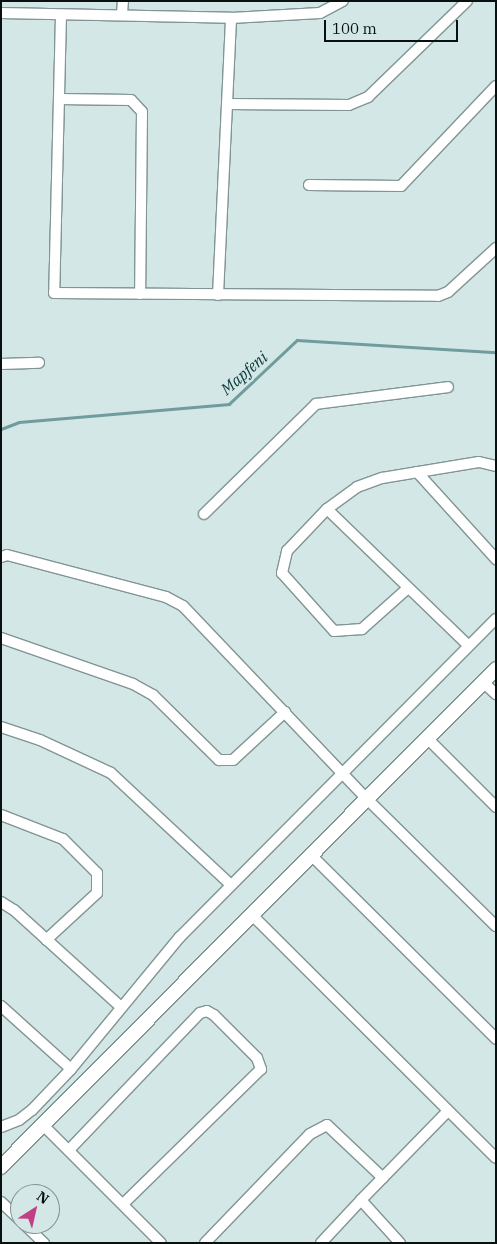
<!DOCTYPE html>
<style>
body{margin:0}
#map{position:relative;width:497px;height:1244px;overflow:hidden;background:#d3e7e7;font-family:"IBM Plex Serif",serif}
div>[style]{position:absolute}
[style*='--x']{left:calc(var(--x)*1px);top:calc(var(--y)*1px);width:calc(var(--w)*1px);rotate:calc(var(--a)*1deg)}
.stream>*{height:2.5px;margin:-1.25px;padding:0 1.25px;transform-origin:1.25px;border-radius:1.25px;background:#719c9d}
.roads{filter:drop-shadow(1px 0 #829494) drop-shadow(-1px 0 #829494) drop-shadow(0 1px #829494) drop-shadow(0 -1px #829494)}
.street>*{height:10px;margin:-5px;padding:0 5px;transform-origin:5px;border-radius:5px;background:#fff}
.secondary>*{height:14px;margin:-7px;padding:0 7px;transform-origin:7px;border-radius:7px;background:#fff}
span{translate:-50% -50%;white-space:nowrap;text-align:center;line-height:1.15;-webkit-text-stroke:5px #d3e7e7;paint-order:stroke}
.water-label{font-size:16px;color:#0e393b;font-style:italic}
.frame{position:absolute;inset:0;border:2px solid #091010;pointer-events:none}
.north{position:absolute;left:10px;top:1184px;width:50px;height:50px;box-sizing:border-box;background:#d3e7e7;border:1px solid #829191;border-radius:50%;rotate:35deg;font-size:14px;font-weight:700;line-height:20px;text-align:center;color:#091010}
.north::after{content:'';display:block;margin:auto;width:18px;height:22px;background:#c23f86;clip-path:polygon(50% 0,100% 100%,50% 72%,0 100%)}
.scale{position:absolute;left:324px;top:20px;width:134px;height:22px;box-sizing:border-box;border:2px solid #091010;border-top:0;padding-left:6px;font-size:15px;line-height:18px;white-space:nowrap;color:#091010;-webkit-text-stroke:4px #d3e7e7;paint-order:stroke}
</style>
<div id="map">
<div class="stream">
<div style="--x:1;--y:429;--w:19;--a:-21"></div>
<div style="--x:19;--y:422;--w:211;--a:-4.9"></div>
<div style="--x:229;--y:404;--w:93;--a:-43.3"></div>
<div style="--x:297;--y:340;--w:199;--a:3.5"></div>
</div>
<div class="roads">
<div class="street">
<div style="--x:1;--y:13;--w:230;--a:1.2"></div>
<div style="--x:231;--y:18;--w:89;--a:-3.2"></div>
<div style="--x:320;--y:13;--w:26;--a:-28"></div>
<div style="--x:122;--y:14;--w:13;--a:-86"></div>
<div style="--x:61;--y:15;--w:278;--a:91.4"></div>
<div style="--x:54;--y:293;--w:384;--a:0.4"></div>
<div style="--x:438;--y:296;--w:11;--a:-22"></div>
<div style="--x:448;--y:292;--w:65;--a:-42.5"></div>
<div style="--x:59;--y:99;--w:72;--a:0.8"></div>
<div style="--x:131;--y:100;--w:16;--a:47"></div>
<div style="--x:142;--y:112;--w:182;--a:90.6"></div>
<div style="--x:228;--y:104;--w:121;--a:0.5"></div>
<div style="--x:349;--y:105;--w:21;--a:-23"></div>
<div style="--x:368;--y:97;--w:138;--a:-44.1"></div>
<div style="--x:309;--y:185;--w:92;--a:0.6"></div>
<div style="--x:401;--y:186;--w:138;--a:-46.5"></div>
<div style="--x:218;--y:295;--w:277;--a:-87.3"></div>
<div style="--x:1;--y:364;--w:38;--a:-2"></div>
<div style="--x:417;--y:472;--w:118;--a:47.8"></div>
<div style="--x:327;--y:509;--w:194;--a:44"></div>
<div style="--x:204;--y:514;--w:157;--a:-44.5"></div>
<div style="--x:316;--y:404;--w:133;--a:-7.3"></div>
<div style="--x:1;--y:557;--w:6;--a:-18"></div>
<div style="--x:7;--y:555;--w:164;--a:14.8"></div>
<div style="--x:166;--y:597;--w:19;--a:28"></div>
<div style="--x:183;--y:606;--w:267;--a:46.4"></div>
<div style="--x:367;--y:799;--w:181;--a:44.6"></div>
<div style="--x:408;--y:588;--w:62;--a:138.3"></div>
<div style="--x:362;--y:629;--w:28;--a:176"></div>
<div style="--x:334;--y:631;--w:78;--a:-131.9"></div>
<div style="--x:282;--y:573;--w:23;--a:-77"></div>
<div style="--x:287;--y:551;--w:58;--a:-46.4"></div>
<div style="--x:327;--y:509;--w:37;--a:-36"></div>
<div style="--x:357;--y:487;--w:27;--a:-20"></div>
<div style="--x:382;--y:478;--w:98;--a:-9.4"></div>
<div style="--x:479;--y:462;--w:17;--a:13"></div>
<div style="--x:1;--y:638;--w:140;--a:19.2"></div>
<div style="--x:133;--y:684;--w:23;--a:29"></div>
<div style="--x:153;--y:695;--w:93;--a:44.6"></div>
<div style="--x:219;--y:760;--w:14;--a:0"></div>
<div style="--x:233;--y:760;--w:71;--a:-42.7"></div>
<div style="--x:483;--y:682;--w:18;--a:43"></div>
<div style="--x:1;--y:727;--w:41;--a:18.4"></div>
<div style="--x:40;--y:740;--w:78;--a:24.9"></div>
<div style="--x:111;--y:773;--w:163;--a:43"></div>
<div style="--x:427;--y:738;--w:98;--a:45"></div>
<div style="--x:1;--y:815;--w:66;--a:21.2"></div>
<div style="--x:63;--y:839;--w:48;--a:45"></div>
<div style="--x:97;--y:873;--w:20;--a:90"></div>
<div style="--x:97;--y:893;--w:69;--a:137.3"></div>
<div style="--x:311;--y:855;--w:261;--a:44.8"></div>
<div style="--x:1;--y:902;--w:15;--a:32"></div>
<div style="--x:14;--y:910;--w:144;--a:42.2"></div>
<div style="--x:252;--y:915;--w:344;--a:44.9"></div>
<div style="--x:1;--y:1006;--w:94;--a:42"></div>
<div style="--x:44;--y:1126;--w:165;--a:45"></div>
<div style="--x:1;--y:1127;--w:19;--a:-21"></div>
<div style="--x:19;--y:1120;--w:16;--a:-38"></div>
<div style="--x:32;--y:1110;--w:57;--a:-46.4"></div>
<div style="--x:71;--y:1069;--w:171;--a:-50.5"></div>
<div style="--x:180;--y:937;--w:448;--a:-45.2"></div>
<div style="--x:69;--y:1150;--w:190;--a:-46.3"></div>
<div style="--x:200;--y:1013;--w:7;--a:-16"></div>
<div style="--x:207;--y:1011;--w:8;--a:30"></div>
<div style="--x:214;--y:1015;--w:61;--a:45"></div>
<div style="--x:257;--y:1058;--w:12;--a:70"></div>
<div style="--x:261;--y:1069;--w:193;--a:135.6"></div>
<div style="--x:1;--y:1202;--w:26;--a:43"></div>
<div style="--x:24;--y:1224;--w:28;--a:44"></div>
<div style="--x:205;--y:1243;--w:151;--a:-46.1"></div>
<div style="--x:310;--y:1134;--w:19;--a:-28"></div>
<div style="--x:327;--y:1125;--w:77;--a:43.4"></div>
<div style="--x:321;--y:1243;--w:59;--a:-47.1"></div>
<div style="--x:400;--y:1243;--w:58;--a:-132.2"></div>
<div style="--x:361;--y:1200;--w:123;--a:-45.7"></div>
</div>
<div class="secondary">
<div style="--x:1;--y:1167;--w:702;--a:-45.17"></div>
</div>
</div>
<div class="water-label">
<span style="left:244px;top:373px;rotate:-41deg">Mapfeni</span>
</div>
<div class="frame"></div>
<div class="north">N</div>
<div class="scale">100 m</div>
</div>
